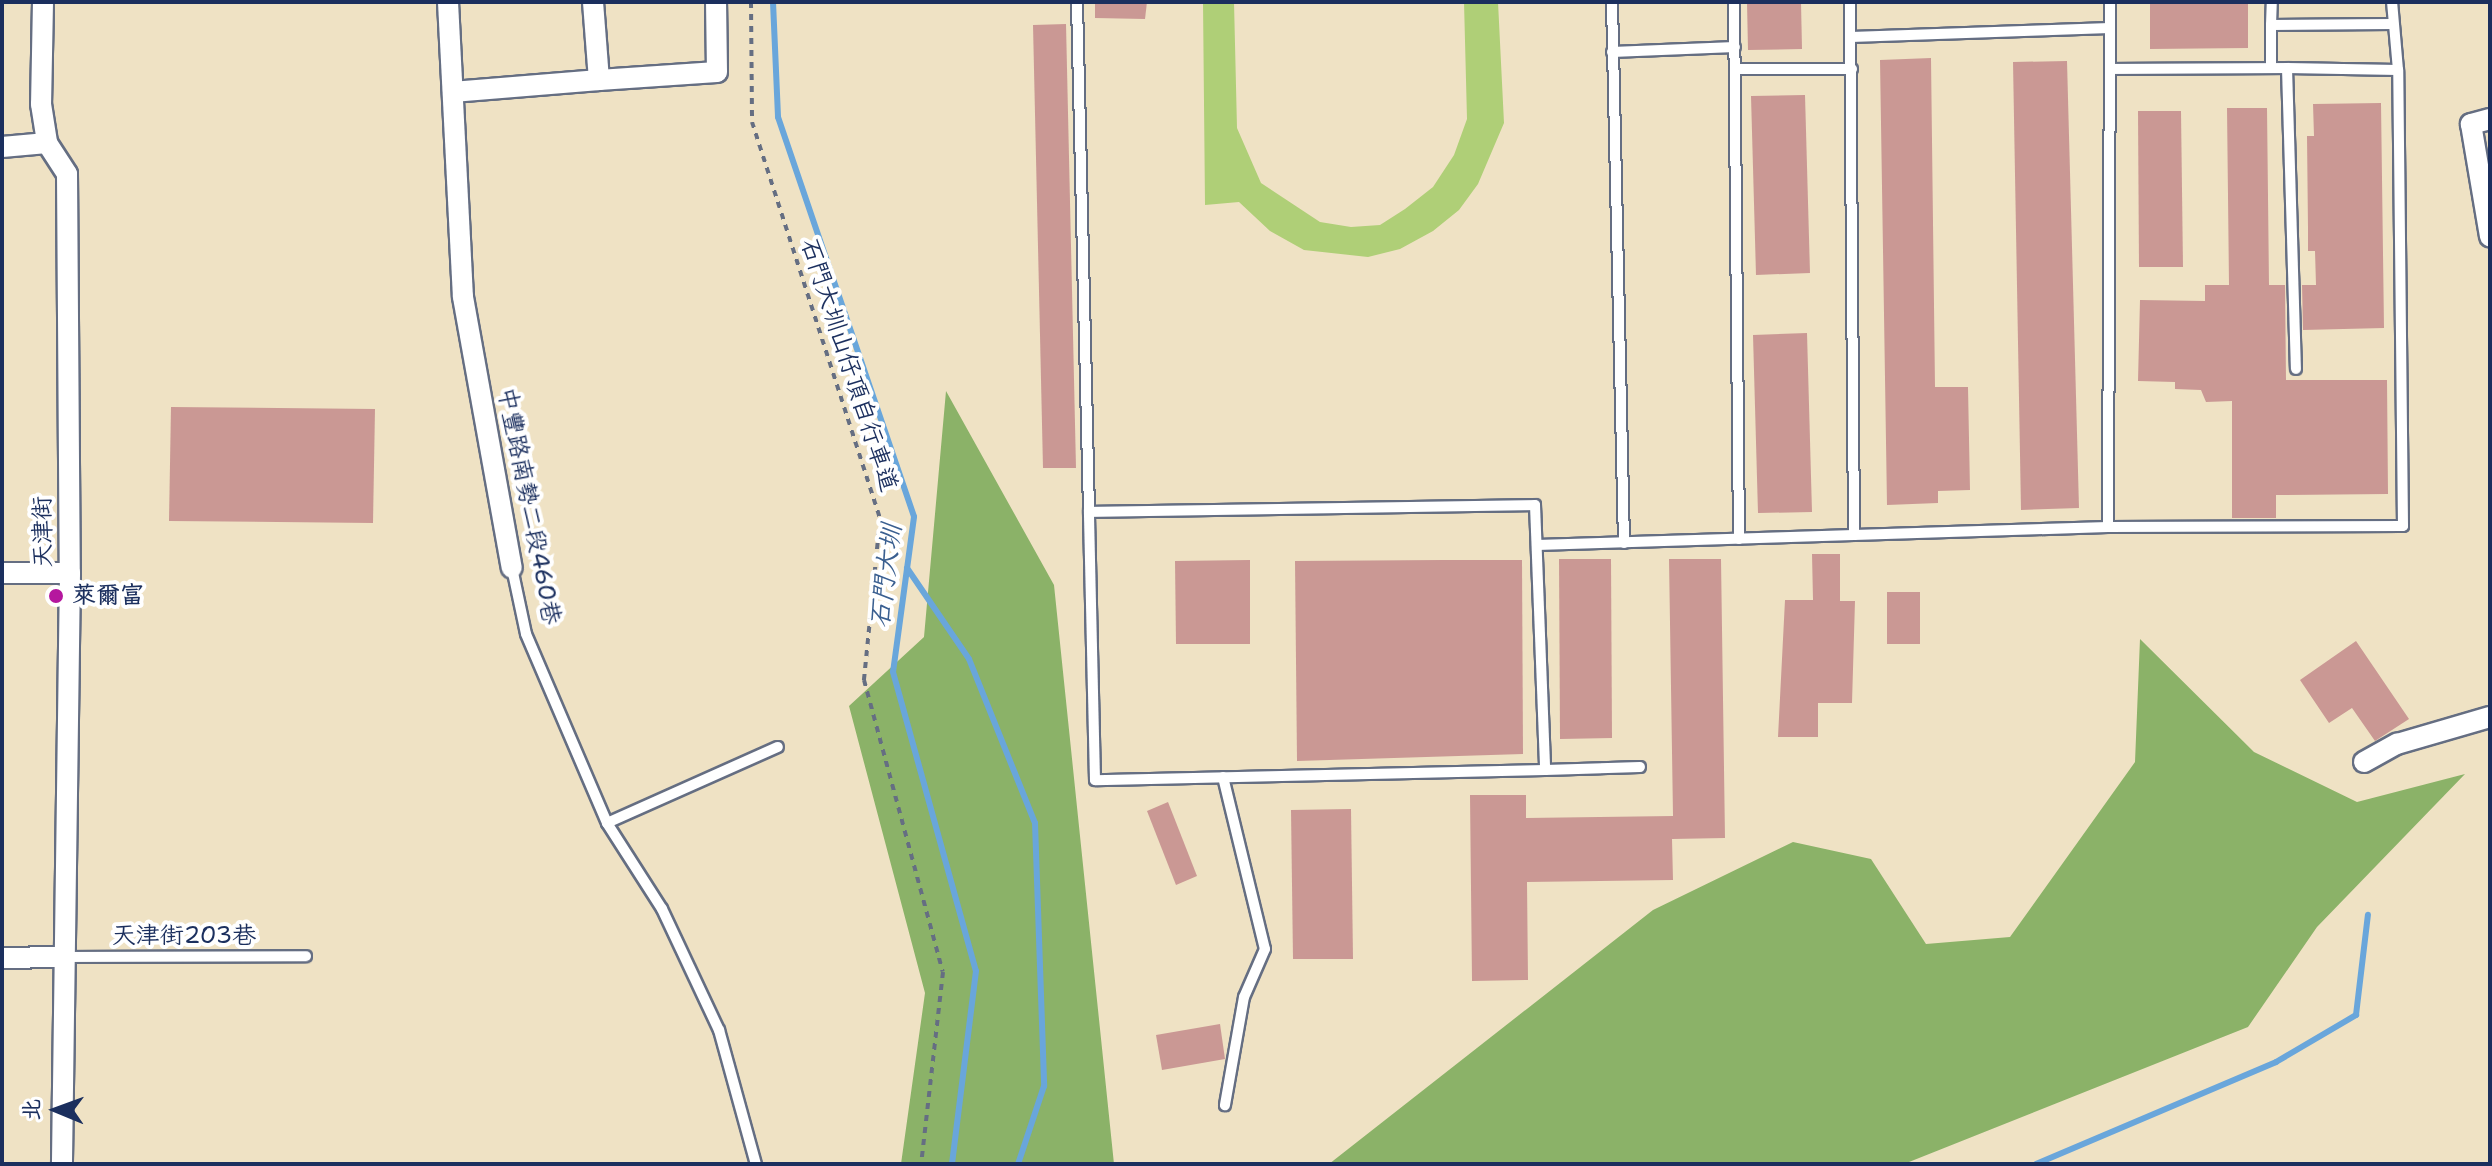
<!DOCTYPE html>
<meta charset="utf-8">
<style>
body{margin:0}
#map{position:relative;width:2492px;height:1166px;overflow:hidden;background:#efe2c4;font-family:"Shantell Sans","LXGW WenKai TC",sans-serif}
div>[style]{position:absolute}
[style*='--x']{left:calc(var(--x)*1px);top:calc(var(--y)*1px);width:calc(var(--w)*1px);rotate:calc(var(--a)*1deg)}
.green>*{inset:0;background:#afcf77}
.forest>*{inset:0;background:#8bb268}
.stream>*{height:6px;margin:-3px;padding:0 3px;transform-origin:3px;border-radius:3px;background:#69a6db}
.building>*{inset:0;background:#ca9894}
.path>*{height:4px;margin-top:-2px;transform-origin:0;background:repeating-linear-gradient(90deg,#656e82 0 6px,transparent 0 12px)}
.roads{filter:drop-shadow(2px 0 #656e82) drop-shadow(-2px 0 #656e82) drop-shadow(0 2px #656e82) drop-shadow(0 -2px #656e82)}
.service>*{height:10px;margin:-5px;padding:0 5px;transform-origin:5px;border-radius:5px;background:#fff}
.minor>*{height:20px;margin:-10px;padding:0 10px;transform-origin:10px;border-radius:10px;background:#fff}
.dots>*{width:22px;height:22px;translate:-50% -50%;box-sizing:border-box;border:4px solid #fff;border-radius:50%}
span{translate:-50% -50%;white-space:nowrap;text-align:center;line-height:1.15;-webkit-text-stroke:8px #fff;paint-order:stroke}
.street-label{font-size:24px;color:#1b2f5e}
.poi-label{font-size:24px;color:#1b2f5e;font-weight:700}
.left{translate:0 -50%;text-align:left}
.water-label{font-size:26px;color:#3a5f90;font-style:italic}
.frame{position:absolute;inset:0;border:4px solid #1b2f5e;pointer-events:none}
.north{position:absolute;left:16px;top:1070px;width:80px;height:80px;-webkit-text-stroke:6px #fff;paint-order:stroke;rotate:271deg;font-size:22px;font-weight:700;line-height:32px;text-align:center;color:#1b2f5e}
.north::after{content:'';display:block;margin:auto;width:28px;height:36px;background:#1b2f5e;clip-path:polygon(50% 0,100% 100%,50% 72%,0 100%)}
</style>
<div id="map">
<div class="green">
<div style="clip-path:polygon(1203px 2px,1234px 2px,1237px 128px,1261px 183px,1320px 222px,1351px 227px,1380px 225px,1405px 209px,1433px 187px,1454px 155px,1467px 119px,1464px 2px,1498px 2px,1504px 123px,1478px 184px,1459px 210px,1433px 231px,1400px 249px,1368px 257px,1304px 250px,1270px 231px,1239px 202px,1205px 205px)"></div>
</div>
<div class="forest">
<div style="clip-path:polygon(946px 391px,1054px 585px,1114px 1164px,901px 1164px,925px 993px,849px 706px,924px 637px)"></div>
<div style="clip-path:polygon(2140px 639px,2254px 752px,2357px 802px,2465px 774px,2317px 927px,2248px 1027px,1904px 1164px,1329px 1164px,1653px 910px,1793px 842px,1871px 859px,1926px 944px,2010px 937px,2135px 762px)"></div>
</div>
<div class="stream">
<div style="--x:773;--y:2;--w:115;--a:87.5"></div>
<div style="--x:778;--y:117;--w:422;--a:71.2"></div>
<div style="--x:914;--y:517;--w:156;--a:97.7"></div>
<div style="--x:893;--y:672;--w:310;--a:74.5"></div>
<div style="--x:976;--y:971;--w:194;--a:97.1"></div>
<div style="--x:907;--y:568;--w:110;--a:55.7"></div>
<div style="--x:969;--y:659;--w:177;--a:68.1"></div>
<div style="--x:1035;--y:823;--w:263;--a:88"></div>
<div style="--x:1044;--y:1086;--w:82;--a:108.4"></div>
<div style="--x:2036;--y:1164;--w:261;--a:-23"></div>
<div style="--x:2276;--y:1062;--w:93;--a:-30.4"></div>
<div style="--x:2356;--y:1015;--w:101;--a:-83.2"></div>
</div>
<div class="building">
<div style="clip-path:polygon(1095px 2px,1147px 2px,1145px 19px,1095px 18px)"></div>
<div style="clip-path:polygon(1747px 2px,1801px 2px,1802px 49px,1748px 50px)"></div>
<div style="clip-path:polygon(2150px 2px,2248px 2px,2248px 48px,2150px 49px)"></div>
<div style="clip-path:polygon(1066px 24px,1076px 468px,1043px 468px,1033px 25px)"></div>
<div style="clip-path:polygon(1931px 58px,1935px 387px,1968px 387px,1970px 490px,1938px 491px,1938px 503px,1887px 505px,1880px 60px)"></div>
<div style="clip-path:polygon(2067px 61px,2079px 508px,2021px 510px,2013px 62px)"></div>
<div style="clip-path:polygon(1805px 95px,1810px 273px,1756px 275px,1751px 96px)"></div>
<div style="clip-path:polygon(2381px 103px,2384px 328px,2303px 330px,2302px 285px,2316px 285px,2315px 251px,2308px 251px,2308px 229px,2307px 136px,2314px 136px,2313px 104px)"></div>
<div style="clip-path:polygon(2227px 108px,2267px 108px,2269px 285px,2285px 285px,2286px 380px,2387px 380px,2388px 494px,2276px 495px,2276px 518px,2232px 518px,2232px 401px,2206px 402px,2201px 390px,2175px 389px,2175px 382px,2138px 381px,2140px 300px,2205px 301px,2205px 285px,2229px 285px)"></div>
<div style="clip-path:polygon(2138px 111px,2181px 111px,2183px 267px,2139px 267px)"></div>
<div style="clip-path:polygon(1807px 333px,1812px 512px,1758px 513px,1753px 335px)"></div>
<div style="clip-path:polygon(171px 407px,375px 409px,373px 523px,169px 521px)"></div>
<div style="clip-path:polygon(1812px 554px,1840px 554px,1840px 601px,1855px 601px,1852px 703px,1818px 703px,1818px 737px,1778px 737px,1785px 600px,1813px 600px)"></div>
<div style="clip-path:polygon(1559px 559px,1611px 559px,1612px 738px,1560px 739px)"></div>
<div style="clip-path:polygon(1669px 559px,1721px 559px,1725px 838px,1672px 839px,1673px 880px,1527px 882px,1528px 980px,1472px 981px,1470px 795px,1526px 795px,1526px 818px,1673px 816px)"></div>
<div style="clip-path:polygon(1250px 560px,1250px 644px,1176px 644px,1175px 561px)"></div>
<div style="clip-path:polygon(1442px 560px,1522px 560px,1523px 754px,1297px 761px,1295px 561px)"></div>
<div style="clip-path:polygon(1887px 592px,1920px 592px,1920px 644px,1887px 644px)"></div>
<div style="clip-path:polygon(2356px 641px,2409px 719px,2375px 741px,2352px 708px,2329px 723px,2300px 680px)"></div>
<div style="clip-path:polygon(1168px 802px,1197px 876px,1176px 885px,1147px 811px)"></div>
<div style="clip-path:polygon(1351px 809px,1353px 959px,1293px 959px,1291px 810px)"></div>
<div style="clip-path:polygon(1220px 1024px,1225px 1059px,1162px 1070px,1156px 1035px)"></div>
</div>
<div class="path">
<div style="--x:751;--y:2;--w:120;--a:89.5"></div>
<div style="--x:752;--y:122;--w:417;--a:72.1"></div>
<div style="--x:880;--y:519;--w:162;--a:95.7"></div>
<div style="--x:864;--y:680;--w:302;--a:74.9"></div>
<div style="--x:943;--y:972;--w:193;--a:96.5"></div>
</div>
<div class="roads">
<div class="service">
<div style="--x:1077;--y:2;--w:510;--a:88.65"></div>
<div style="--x:1612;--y:2;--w:541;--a:88.73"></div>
<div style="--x:1734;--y:2;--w:537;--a:89.47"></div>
<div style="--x:2271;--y:25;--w:23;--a:-88"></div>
<div style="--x:1851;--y:37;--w:259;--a:-2"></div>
<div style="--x:1612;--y:52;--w:123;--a:-2.3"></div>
<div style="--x:2271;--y:68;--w:43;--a:-90"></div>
<div style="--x:2271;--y:25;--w:122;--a:-0.5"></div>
<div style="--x:2287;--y:68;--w:111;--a:1"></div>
<div style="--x:1735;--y:69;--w:117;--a:0"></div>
<div style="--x:2110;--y:69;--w:177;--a:-0.3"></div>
<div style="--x:2287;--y:68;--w:301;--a:88.3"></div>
<div style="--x:1535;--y:505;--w:265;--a:87.8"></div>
<div style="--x:1545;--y:770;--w:450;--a:178.7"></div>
<div style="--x:1095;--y:780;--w:268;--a:-91.3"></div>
<div style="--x:1089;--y:512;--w:446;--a:-0.9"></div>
<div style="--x:2108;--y:527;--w:525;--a:-89.78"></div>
<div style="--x:1854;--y:535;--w:254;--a:-1.8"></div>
<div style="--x:2108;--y:527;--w:295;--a:-0.2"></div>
<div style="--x:2403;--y:526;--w:456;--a:-90.6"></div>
<div style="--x:2398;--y:70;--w:68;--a:-95"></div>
<div style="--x:1537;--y:545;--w:317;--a:-1.8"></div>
<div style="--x:1854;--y:535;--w:533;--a:-90.43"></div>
<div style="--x:512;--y:568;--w:67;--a:78"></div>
<div style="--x:526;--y:634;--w:206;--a:66.8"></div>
<div style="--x:607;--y:823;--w:102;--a:57.4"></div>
<div style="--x:662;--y:909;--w:134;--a:64.8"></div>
<div style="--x:719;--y:1030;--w:139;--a:74.6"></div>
<div style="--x:1545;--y:770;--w:95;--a:-1.8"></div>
<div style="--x:1223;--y:777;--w:177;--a:76.3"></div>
<div style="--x:1265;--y:949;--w:52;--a:113.6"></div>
<div style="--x:1244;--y:997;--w:110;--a:100"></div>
<div style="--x:607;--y:823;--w:187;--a:-24"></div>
<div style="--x:64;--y:957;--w:242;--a:-0.2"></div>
</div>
<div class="minor">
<div style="--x:43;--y:2;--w:102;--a:91.1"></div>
<div style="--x:41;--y:104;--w:39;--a:81"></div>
<div style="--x:47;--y:143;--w:37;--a:57"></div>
<div style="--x:67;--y:174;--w:399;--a:89.6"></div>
<div style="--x:70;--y:573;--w:591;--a:90.78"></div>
<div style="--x:448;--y:2;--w:295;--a:87.1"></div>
<div style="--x:463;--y:297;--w:275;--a:79.8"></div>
<div style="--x:599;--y:80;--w:118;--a:-3.9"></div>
<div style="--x:717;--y:72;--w:70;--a:-90.8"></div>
<div style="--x:453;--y:92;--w:146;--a:-4.7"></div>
<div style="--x:599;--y:80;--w:78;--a:-94.4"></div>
<div style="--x:2490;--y:119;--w:20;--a:165"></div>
<div style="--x:2471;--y:124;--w:114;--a:80.4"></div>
<div style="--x:2;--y:147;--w:45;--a:-5.1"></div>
<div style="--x:2;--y:573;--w:68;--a:0"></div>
<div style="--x:2364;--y:762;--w:38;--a:-29"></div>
<div style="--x:2397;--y:744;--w:97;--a:-16.2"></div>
<div style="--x:2;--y:958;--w:60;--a:-1"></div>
</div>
</div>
<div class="dots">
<div style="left:56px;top:596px;background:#b5179e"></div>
</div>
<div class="street-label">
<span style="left:849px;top:365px;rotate:72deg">石門大圳山仔頂自行車道</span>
<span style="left:529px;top:506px;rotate:79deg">中豐路南勢二段460巷</span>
<span style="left:43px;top:532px;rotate:-91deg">天津街</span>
<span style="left:184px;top:936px">天津街203巷</span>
</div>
<div class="poi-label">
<span class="left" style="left:72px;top:596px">萊爾富</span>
</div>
<div class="water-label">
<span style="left:885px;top:576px;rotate:-83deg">石門大圳</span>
</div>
<div class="frame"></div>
<div class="north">北</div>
</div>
